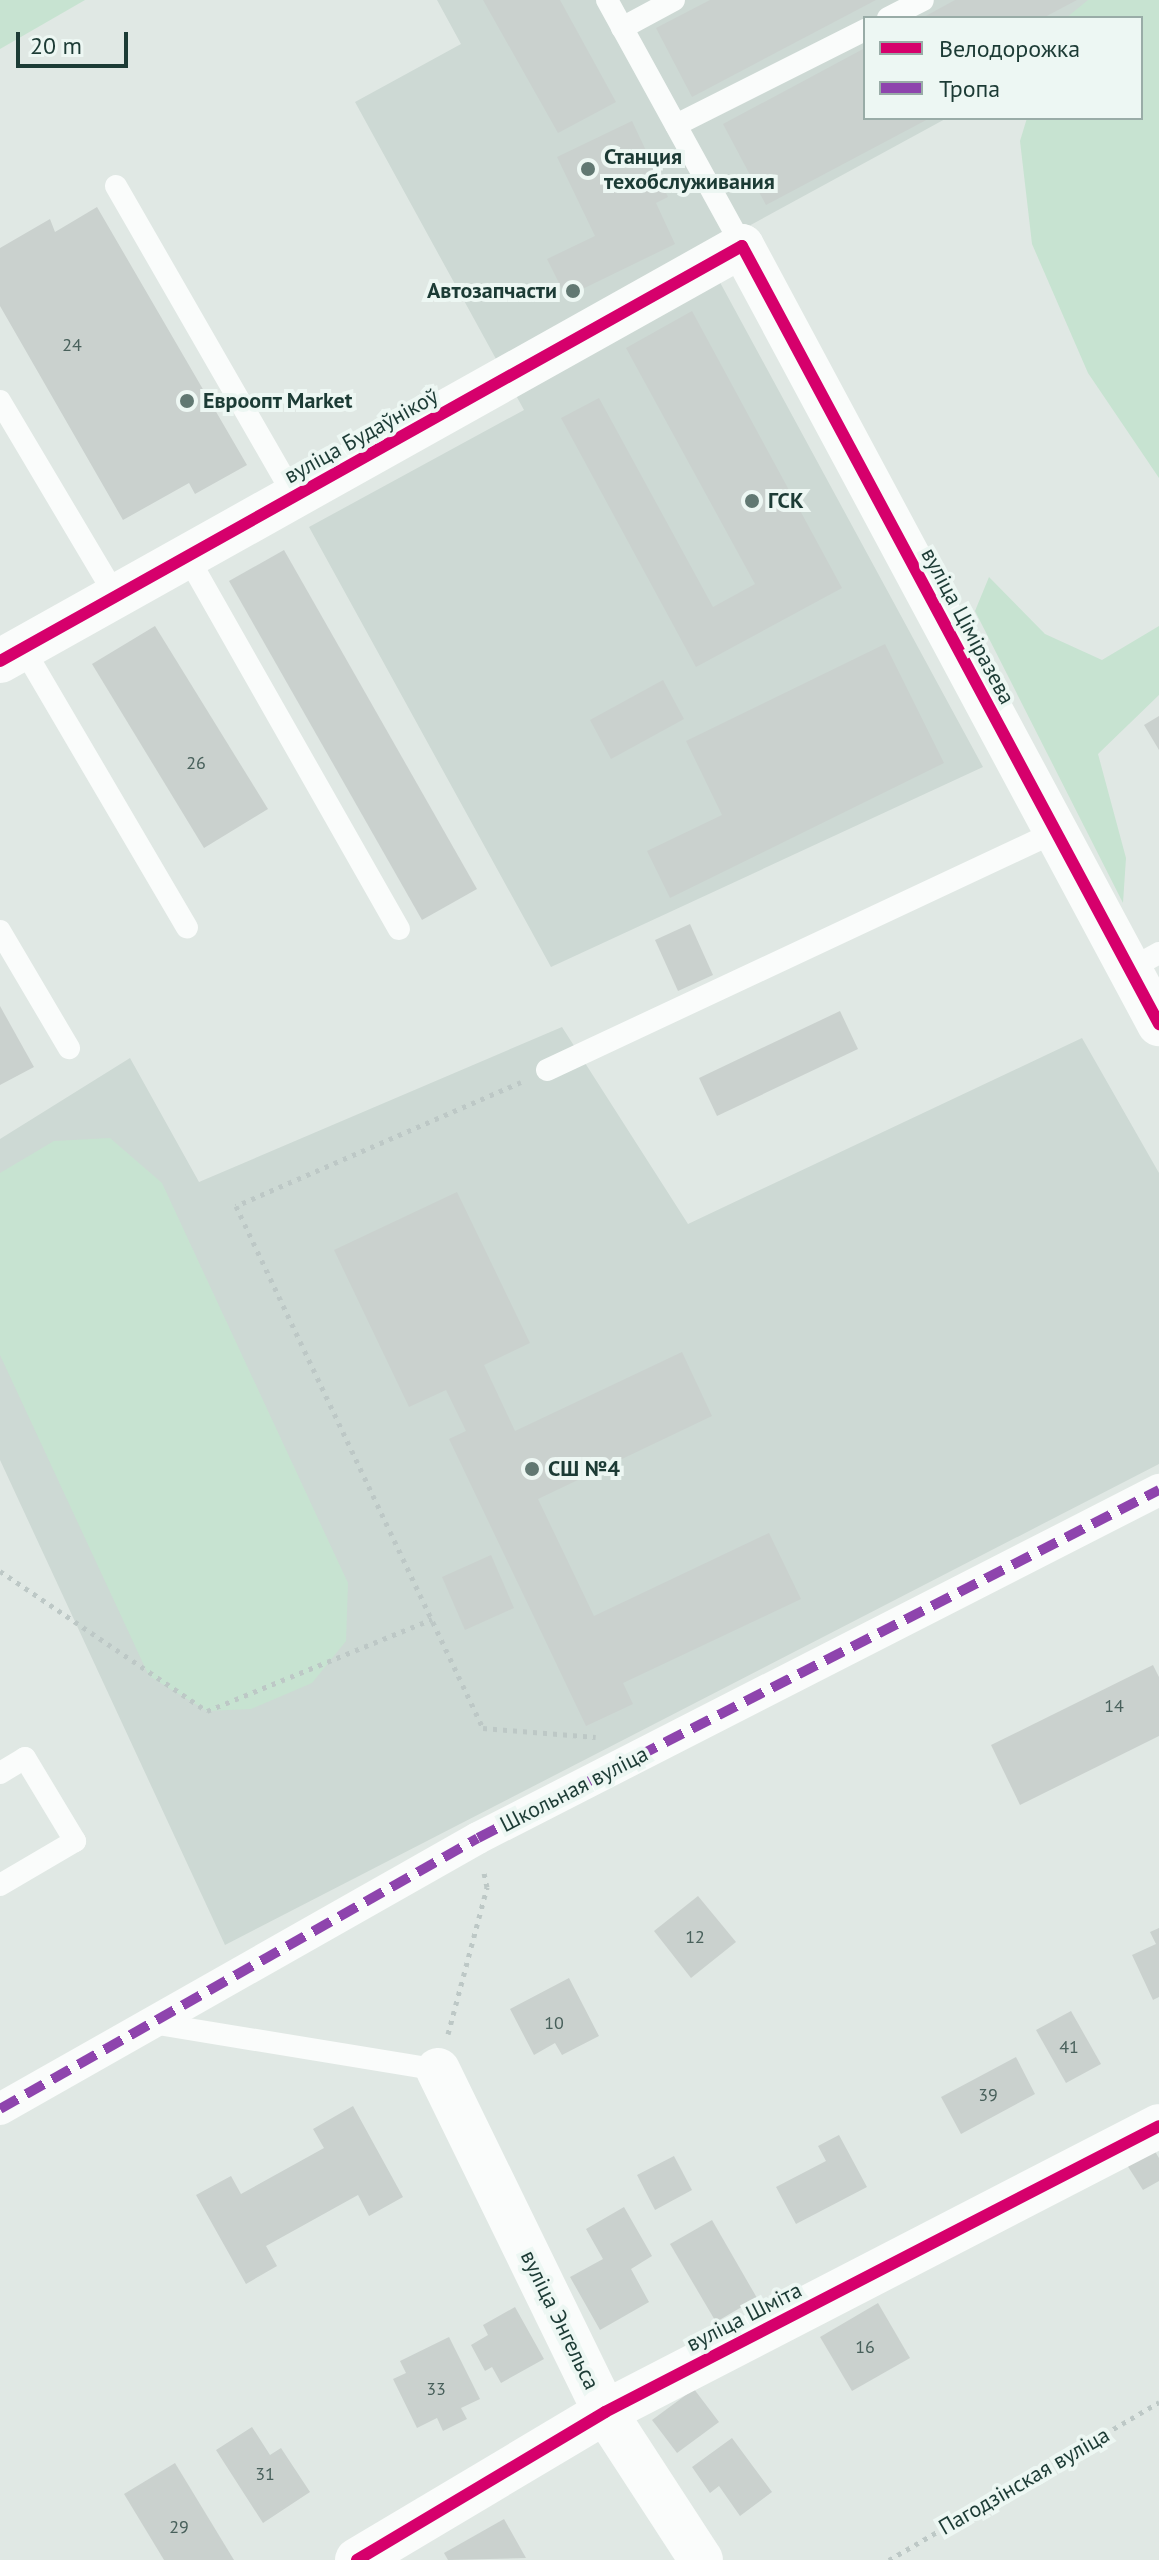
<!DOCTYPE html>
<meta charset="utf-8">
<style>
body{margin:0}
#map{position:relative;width:1159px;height:2560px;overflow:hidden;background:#e0e8e4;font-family:"PT Sans",sans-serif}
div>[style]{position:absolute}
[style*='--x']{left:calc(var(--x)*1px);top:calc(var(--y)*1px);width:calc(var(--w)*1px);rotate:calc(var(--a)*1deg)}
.built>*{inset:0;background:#cdd9d4}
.green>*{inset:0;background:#c7e3d1}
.building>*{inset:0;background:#cad1ce}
.path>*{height:5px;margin-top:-2.5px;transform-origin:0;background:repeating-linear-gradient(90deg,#bdc8c6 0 4px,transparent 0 10px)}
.service>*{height:22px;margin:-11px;padding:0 11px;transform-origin:11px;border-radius:11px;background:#fafcfb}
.pedestrian>*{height:32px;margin:-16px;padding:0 16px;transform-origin:16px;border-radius:16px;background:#fafcfb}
.minor>*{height:44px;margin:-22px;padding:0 22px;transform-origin:22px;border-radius:22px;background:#fafcfb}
.quiet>*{height:10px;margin-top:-5px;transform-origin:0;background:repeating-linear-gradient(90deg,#8e44ad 0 20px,transparent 0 30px)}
.cycleway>*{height:12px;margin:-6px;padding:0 6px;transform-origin:6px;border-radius:6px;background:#d6006c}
.dots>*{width:22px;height:22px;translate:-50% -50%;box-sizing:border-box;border:4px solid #edf7f3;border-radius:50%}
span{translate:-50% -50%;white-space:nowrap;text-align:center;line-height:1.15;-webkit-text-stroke:8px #edf7f3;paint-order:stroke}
.number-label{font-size:18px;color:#48605b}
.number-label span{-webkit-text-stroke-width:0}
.poi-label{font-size:22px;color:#1c3b35;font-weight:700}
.left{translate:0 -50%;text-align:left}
.right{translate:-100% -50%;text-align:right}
.street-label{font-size:22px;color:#1c3b35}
.legend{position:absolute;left:863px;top:16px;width:280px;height:104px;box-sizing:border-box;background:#edf7f3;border:2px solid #99aca7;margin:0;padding:10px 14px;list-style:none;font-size:24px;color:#1c3b35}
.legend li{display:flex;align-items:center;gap:16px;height:40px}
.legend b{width:40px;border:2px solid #99aca7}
.scale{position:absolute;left:16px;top:32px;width:112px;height:36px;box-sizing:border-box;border:4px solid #1c3b35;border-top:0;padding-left:10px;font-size:24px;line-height:28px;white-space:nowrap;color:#1c3b35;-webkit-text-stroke:6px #edf7f3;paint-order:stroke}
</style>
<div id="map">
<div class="built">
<div style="clip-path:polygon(437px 0,1107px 0,1074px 18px,865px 18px,865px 118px,947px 118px,703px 251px,983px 767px,551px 967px,309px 527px,524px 410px,355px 102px,461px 44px)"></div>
<div style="clip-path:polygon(562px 1027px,688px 1224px,1082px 1038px,1159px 1173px,1159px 1464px,225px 1945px,0 1460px,0 1139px,130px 1058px,199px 1182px)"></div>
</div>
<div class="green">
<div style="clip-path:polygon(0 0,85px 0,0 49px)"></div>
<div style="clip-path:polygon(1088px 0,1159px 0,1159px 478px,1088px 373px,1032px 244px,1020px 141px,1027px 118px,1141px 118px,1141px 18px,1066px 18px)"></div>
<div style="clip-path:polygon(989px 577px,1045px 634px,1102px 660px,1159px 626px,1159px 695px,1098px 754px,1126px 858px,1123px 903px,975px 611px)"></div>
<div style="clip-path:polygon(110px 1138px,162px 1183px,348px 1583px,346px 1641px,312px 1683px,251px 1709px,207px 1711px,149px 1676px,0 1355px,0 1173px,54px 1141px)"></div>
</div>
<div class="building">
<div style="clip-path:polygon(483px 0,560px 0,616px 102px,558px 133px)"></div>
<div style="clip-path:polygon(710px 0,876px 0,692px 97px,656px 28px)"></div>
<div style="clip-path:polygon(955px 0,1077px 0,1043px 18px,922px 18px)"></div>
<div style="clip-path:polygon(865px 48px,865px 118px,930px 118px,766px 205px,723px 124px)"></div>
<div style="clip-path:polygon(632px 121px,668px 197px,656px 203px,675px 244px,566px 297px,547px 259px,595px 236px,557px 157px)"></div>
<div style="clip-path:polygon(97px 207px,247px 465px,195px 494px,189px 483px,123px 520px,0 306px,0 248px,50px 219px,55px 232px)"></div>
<div style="clip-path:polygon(692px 311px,842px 588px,696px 667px,561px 418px,599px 398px,713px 607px,755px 584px,626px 348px)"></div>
<div style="clip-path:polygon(284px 550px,477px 889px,422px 920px,229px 581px)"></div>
<div style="clip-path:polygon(155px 626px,268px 809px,204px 848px,92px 664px)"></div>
<div style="clip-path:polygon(885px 644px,944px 763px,670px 898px,647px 851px,722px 815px,686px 741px)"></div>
<div style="clip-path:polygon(663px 680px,684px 719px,611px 759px,590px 720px)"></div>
<div style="clip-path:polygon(1159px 716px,1159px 750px,1144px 725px)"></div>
<div style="clip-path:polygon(690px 924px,713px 975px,678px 991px,655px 940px)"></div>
<div style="clip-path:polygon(0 1006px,34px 1067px,0 1085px)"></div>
<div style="clip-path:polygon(840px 1011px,858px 1049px,717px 1116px,699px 1078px)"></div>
<div style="clip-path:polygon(457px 1192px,530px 1343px,484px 1365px,515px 1431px,682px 1352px,712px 1416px,538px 1499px,594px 1616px,769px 1533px,801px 1599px,623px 1683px,633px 1704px,586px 1726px,449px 1439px,466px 1431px,446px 1390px,409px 1407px,334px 1250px)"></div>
<div style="clip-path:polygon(491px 1555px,514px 1608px,465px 1630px,442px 1577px)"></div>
<div style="clip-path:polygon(1153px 1665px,1159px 1677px,1159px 1736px,1020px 1805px,991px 1745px)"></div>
<div style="clip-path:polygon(698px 1896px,736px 1942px,691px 1978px,654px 1931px)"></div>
<div style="clip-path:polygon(1159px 1928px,1159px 1997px,1153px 2000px,1132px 1955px,1156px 1944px,1150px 1932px)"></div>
<div style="clip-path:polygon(569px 1978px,599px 2036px,562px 2055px,555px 2043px,534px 2055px,510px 2009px)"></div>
<div style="clip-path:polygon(1071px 2011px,1101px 2064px,1066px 2083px,1036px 2030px)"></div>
<div style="clip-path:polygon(1016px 2057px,1035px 2094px,961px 2134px,941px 2097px)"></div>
<div style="clip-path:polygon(353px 2106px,403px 2197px,369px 2216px,358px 2195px,266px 2246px,277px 2266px,246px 2284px,196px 2195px,231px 2176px,241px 2194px,324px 2148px,313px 2129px)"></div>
<div style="clip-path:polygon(839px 2135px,867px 2187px,796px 2224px,776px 2187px,826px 2161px,818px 2146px)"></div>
<div style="clip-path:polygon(1151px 2145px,1159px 2158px,1159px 2181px,1143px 2190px,1125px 2162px)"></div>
<div style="clip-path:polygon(674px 2156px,692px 2190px,655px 2210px,637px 2175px)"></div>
<div style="clip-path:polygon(624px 2207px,652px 2256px,631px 2269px,649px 2302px,600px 2330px,570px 2277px,603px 2259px,586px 2229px)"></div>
<div style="clip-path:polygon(712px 2220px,757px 2298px,716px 2322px,670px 2244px)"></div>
<div style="clip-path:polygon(878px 2303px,910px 2358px,852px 2391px,820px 2337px)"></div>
<div style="clip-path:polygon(515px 2307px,544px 2359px,501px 2383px,492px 2367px,485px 2371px,471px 2345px,488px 2335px,483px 2325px)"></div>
<div style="clip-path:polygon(449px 2337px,480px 2399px,461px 2408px,467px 2419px,443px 2431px,437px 2418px,417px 2428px,393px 2379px,406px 2373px,400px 2361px)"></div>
<div style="clip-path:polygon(694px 2389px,719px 2422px,677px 2453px,652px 2420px)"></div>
<div style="clip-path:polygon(252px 2427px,270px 2455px,281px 2448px,310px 2492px,263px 2523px,216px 2450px)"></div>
<div style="clip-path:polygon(732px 2438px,772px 2492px,740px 2516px,719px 2486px,710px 2493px,692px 2467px)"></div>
<div style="clip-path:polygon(175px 2463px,234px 2560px,164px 2560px,124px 2494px)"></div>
<div style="clip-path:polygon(504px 2519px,526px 2558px,448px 2560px,444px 2553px)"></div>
</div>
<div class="path">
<div style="--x:521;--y:1082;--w:311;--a:156.5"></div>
<div style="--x:236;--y:1206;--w:577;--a:64.68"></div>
<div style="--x:483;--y:1728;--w:113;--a:4.6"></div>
<div style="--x:0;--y:1571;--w:250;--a:34.1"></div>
<div style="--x:207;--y:1711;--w:243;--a:-22.2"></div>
<div style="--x:448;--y:2034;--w:152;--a:-75.1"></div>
<div style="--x:487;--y:1887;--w:14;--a:-102"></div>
<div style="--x:889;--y:2560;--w:313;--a:-30.3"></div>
</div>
<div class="service">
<div style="--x:607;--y:0;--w:281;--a:61.2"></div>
<div style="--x:888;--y:18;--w:39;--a:-27"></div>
<div style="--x:622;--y:28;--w:59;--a:-28.3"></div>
<div style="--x:676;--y:125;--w:212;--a:-26.7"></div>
<div style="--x:116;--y:186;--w:357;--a:60.1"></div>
<div style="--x:0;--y:401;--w:227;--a:59.3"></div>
<div style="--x:187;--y:556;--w:429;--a:60.4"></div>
<div style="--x:23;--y:648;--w:324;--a:59.6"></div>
<div style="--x:0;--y:931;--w:136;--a:59.5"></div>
<div style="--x:1130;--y:969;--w:33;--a:-29"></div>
<div style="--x:547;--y:1070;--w:561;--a:-25.1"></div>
<div style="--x:0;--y:1773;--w:29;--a:-31"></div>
<div style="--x:25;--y:1758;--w:97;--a:58.9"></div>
<div style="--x:75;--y:1841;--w:87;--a:149.6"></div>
<div style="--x:152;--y:2023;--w:290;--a:9.3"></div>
</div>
<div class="pedestrian">
<div style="--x:0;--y:2109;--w:549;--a:-29.55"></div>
<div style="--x:478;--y:1838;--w:765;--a:-27.07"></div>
</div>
<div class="minor">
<div style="--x:0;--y:661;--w:850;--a:-29.22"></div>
<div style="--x:742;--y:246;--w:883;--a:61.81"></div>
<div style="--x:438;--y:2070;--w:381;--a:64"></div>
<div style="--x:605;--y:2412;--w:176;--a:57"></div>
<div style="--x:357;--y:2560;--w:289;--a:-30.8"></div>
<div style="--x:605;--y:2412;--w:623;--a:-27.3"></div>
</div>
<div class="quiet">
<div style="--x:0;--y:2109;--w:549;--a:-29.55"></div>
<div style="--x:478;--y:1838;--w:765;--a:-27.07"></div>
</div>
<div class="cycleway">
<div style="--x:0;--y:661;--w:850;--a:-29.22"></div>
<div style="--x:742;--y:246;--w:883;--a:61.81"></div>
<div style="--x:357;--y:2560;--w:289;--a:-30.8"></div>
<div style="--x:605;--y:2412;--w:623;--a:-27.3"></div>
</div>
<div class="dots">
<div style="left:588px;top:169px;background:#617872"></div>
<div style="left:573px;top:291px;background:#617872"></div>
<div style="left:187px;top:401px;background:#617872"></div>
<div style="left:752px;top:501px;background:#617872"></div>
<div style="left:532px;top:1469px;background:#617872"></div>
</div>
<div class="number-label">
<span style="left:72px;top:345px">24</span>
<span style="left:196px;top:763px">26</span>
<span style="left:1114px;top:1706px">14</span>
<span style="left:695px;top:1937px">12</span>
<span style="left:554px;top:2023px">10</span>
<span style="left:1069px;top:2047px">41</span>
<span style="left:988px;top:2095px">39</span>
<span style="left:865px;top:2347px">16</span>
<span style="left:436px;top:2389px">33</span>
<span style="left:265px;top:2474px">31</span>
<span style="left:179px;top:2527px">29</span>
</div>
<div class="poi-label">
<span class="left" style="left:604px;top:169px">Станция<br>техобслуживания</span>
<span class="right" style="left:557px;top:291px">Автозапчасти</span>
<span class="left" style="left:203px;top:401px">Евроопт Market</span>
<span class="left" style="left:768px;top:501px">ГСК</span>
<span class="left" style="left:548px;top:1469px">СШ №4</span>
</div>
<div class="street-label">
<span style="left:361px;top:436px;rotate:-29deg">вуліца Будаўнікоў</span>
<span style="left:968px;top:626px;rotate:62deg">вуліца Ціміразева</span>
<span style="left:574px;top:1789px;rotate:-27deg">Школьная вуліца</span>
<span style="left:744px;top:2317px;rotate:-27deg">вуліца Шміта</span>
<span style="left:560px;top:2320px;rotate:64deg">вуліца Энгельса</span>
<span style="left:1024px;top:2481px;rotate:-30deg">Пагодзінская вуліца</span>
</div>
<ul class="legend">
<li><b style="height:10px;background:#d6006c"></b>Велодорожка</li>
<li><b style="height:10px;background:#8e44ad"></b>Тропа</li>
</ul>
<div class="scale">20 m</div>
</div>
